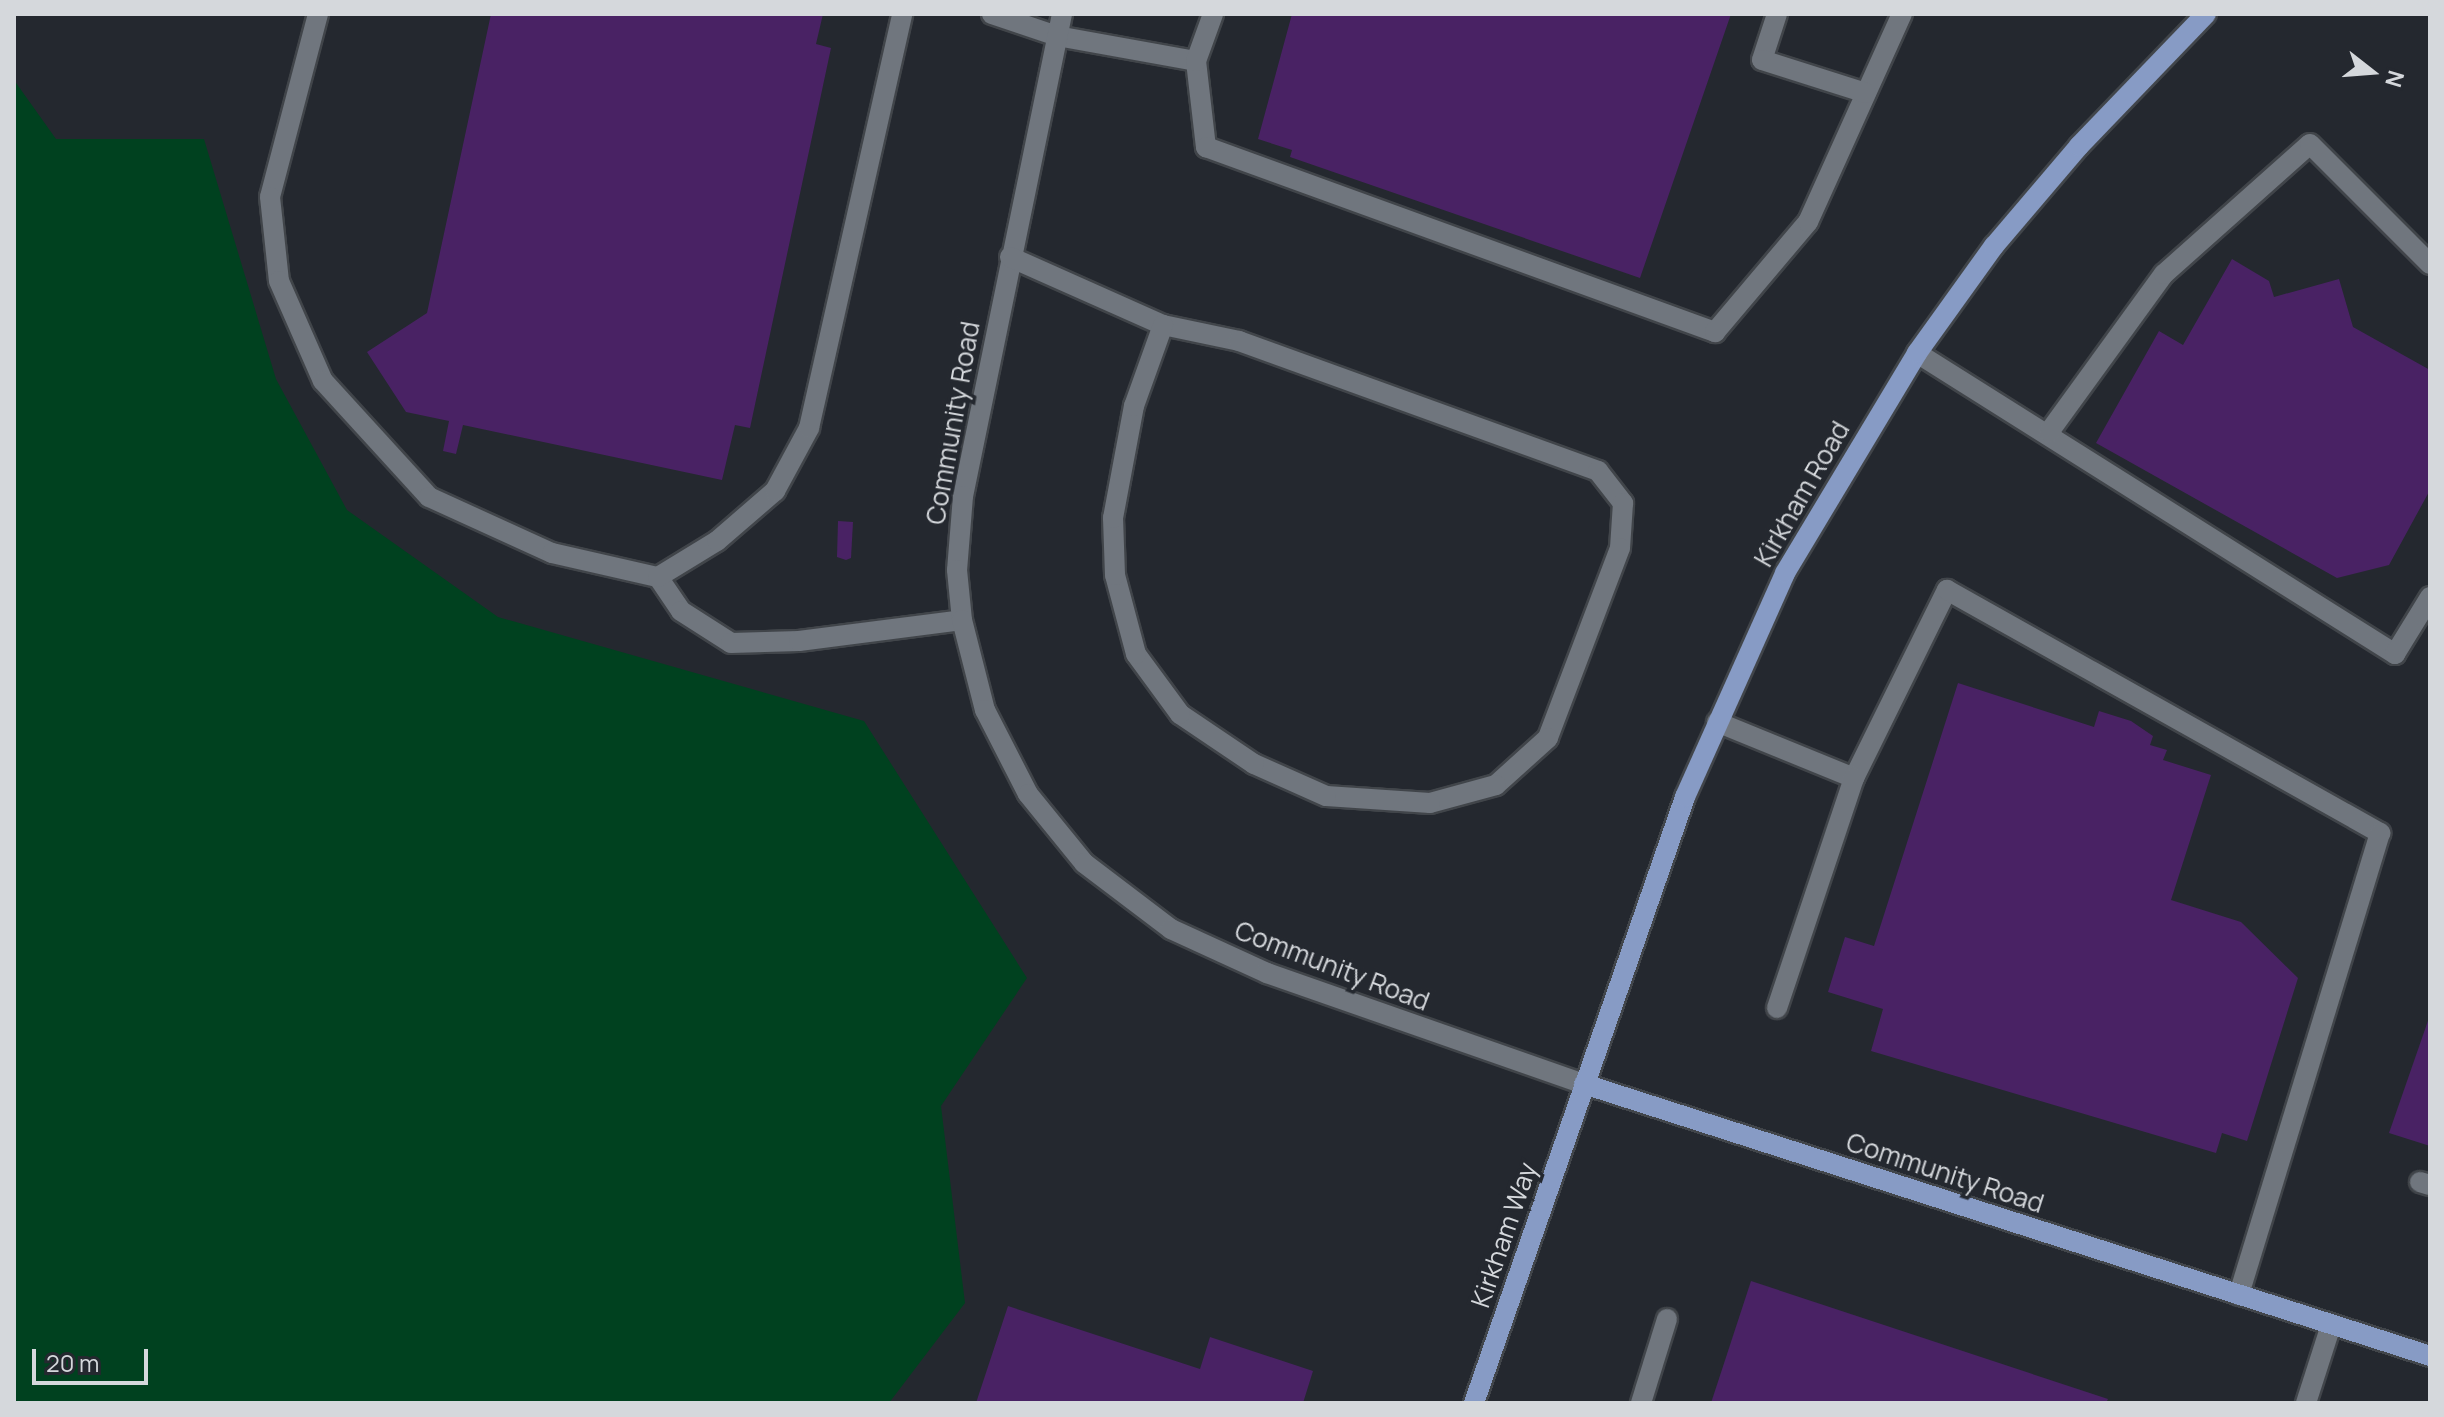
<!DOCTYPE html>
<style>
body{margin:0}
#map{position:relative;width:2444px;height:1417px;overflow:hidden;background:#24282f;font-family:Manrope,sans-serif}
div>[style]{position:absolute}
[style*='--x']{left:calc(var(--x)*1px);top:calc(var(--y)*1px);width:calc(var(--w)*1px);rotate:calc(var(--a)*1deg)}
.green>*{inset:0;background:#00411f}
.building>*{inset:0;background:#492264}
.roads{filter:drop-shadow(2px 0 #41454a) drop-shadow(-2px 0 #41454a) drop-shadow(0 2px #41454a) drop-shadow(0 -2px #41454a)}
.minor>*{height:20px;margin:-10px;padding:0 10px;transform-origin:10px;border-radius:10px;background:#70767e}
.major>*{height:20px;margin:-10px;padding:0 10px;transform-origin:10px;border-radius:10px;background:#879bc5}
span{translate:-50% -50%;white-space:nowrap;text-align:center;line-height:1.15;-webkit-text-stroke:7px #24282f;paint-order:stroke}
.street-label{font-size:26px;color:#d5d8dc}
.frame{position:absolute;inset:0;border:16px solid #d5d8dc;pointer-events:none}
.north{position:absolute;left:2332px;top:32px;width:80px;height:80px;-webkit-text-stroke:6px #24282f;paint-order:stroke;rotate:107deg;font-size:22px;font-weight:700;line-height:32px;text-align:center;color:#d5d8dc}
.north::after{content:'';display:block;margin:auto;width:28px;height:36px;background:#d5d8dc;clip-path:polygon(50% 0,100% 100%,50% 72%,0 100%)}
.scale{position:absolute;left:32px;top:1349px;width:116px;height:36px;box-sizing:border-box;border:4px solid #d5d8dc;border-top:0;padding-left:10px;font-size:24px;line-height:28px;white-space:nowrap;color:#d5d8dc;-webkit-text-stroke:6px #24282f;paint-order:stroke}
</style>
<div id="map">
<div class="green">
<div style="clip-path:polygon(14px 80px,56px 139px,204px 139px,276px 379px,347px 510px,498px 617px,864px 721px,1027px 978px,941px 1106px,965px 1303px,889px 1403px,14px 1403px)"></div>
</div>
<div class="building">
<div style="clip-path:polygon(491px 14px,823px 14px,816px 44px,831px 48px,750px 428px,735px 425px,722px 480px,463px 425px,456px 454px,443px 451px,449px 421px,406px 412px,367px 352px,427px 313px)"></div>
<div style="clip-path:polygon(1292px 14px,1731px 14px,1640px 278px,1290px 157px,1292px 150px,1258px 139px)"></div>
<div style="clip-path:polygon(2232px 259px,2269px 281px,2274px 297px,2339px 279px,2353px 327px,2430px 370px,2430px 490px,2389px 565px,2337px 578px,2096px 443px,2159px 331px,2183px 345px)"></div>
<div style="clip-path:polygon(838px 521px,853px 522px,851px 558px,846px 560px,837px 557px)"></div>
<div style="clip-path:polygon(1958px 683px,2094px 727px,2099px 711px,2131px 721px,2153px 736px,2150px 745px,2167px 750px,2163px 760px,2211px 775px,2171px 900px,2241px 922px,2298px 978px,2247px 1141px,2222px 1133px,2216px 1153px,1871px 1051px,1883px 1009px,1828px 992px,1845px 937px,1874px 946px)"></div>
<div style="clip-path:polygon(2430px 1015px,2430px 1146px,2389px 1133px)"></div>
<div style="clip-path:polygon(1751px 1281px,2108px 1399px,2106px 1403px,1711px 1403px)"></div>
<div style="clip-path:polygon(1008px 1306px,1200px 1369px,1210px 1337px,1313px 1371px,1303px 1403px,976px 1403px)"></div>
</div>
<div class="roads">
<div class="minor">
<div style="--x:318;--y:14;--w:189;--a:104.7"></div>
<div style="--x:270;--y:197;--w:84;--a:83.9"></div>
<div style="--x:279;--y:281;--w:109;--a:66.3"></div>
<div style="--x:323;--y:381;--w:157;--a:47.6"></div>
<div style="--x:429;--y:497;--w:135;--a:24.5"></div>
<div style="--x:552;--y:553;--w:109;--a:12.8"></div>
<div style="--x:658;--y:577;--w:41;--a:55.9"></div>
<div style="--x:681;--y:611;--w:59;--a:32.6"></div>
<div style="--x:731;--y:643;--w:68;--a:-1.7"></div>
<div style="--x:799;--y:641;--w:164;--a:-7.3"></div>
<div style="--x:992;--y:14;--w:69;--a:18.7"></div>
<div style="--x:1057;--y:36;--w:141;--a:10.2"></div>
<div style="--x:1196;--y:61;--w:87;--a:83.4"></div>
<div style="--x:1206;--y:147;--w:542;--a:19.97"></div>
<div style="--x:1715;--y:332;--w:144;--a:-49.8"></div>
<div style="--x:1808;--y:222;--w:228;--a:-65.7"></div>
<div style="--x:1062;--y:14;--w:492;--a:101.6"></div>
<div style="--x:963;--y:496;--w:74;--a:94.6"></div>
<div style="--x:957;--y:570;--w:50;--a:84.3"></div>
<div style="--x:962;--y:620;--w:93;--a:75.7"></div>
<div style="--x:985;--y:710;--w:94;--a:62.9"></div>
<div style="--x:1028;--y:794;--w:89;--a:50.9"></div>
<div style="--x:1084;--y:863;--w:109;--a:37.2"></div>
<div style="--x:1171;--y:929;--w:106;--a:24.6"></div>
<div style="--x:1267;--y:973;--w:336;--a:19.3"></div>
<div style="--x:1777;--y:14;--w:48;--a:108.1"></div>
<div style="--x:1762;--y:60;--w:109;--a:17.6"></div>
<div style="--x:1196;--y:61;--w:50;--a:-70.1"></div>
<div style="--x:1010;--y:257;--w:167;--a:24"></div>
<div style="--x:1163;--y:325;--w:78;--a:11.9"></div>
<div style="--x:1239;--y:341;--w:382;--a:19.9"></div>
<div style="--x:1598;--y:471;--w:41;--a:52"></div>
<div style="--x:1623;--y:503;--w:45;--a:93.8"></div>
<div style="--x:1620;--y:548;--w:203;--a:110.8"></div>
<div style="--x:1548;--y:738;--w:70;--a:137.9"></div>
<div style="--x:1496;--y:785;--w:68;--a:164.7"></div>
<div style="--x:1430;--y:803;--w:104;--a:-176.1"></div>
<div style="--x:1326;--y:796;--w:79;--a:-156"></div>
<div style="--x:1254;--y:764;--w:89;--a:-146"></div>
<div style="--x:1180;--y:714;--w:74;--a:-126.3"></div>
<div style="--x:1136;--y:654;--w:82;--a:-104.9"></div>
<div style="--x:1115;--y:575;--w:57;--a:-92"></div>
<div style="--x:1113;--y:518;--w:114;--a:-79.4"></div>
<div style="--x:1134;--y:406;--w:86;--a:-70.3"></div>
<div style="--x:1917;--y:353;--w:565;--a:32.2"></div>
<div style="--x:2395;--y:654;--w:67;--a:-58.4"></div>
<div style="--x:2049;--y:432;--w:195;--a:-54"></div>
<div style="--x:2164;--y:274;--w:195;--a:-41.7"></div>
<div style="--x:2310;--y:144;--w:170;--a:45"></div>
<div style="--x:658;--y:577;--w:69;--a:-31.4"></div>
<div style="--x:717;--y:541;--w:77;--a:-40.8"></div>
<div style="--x:775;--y:491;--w:72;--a:-61.6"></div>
<div style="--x:809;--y:428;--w:424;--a:-77.3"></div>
<div style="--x:1717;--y:722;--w:148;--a:22.2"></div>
<div style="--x:1854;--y:778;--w:210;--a:-63.7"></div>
<div style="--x:1947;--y:590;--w:497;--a:29.3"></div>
<div style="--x:2380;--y:833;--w:483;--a:107"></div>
<div style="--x:1777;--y:1008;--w:243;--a:-71.5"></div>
<div style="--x:2420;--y:1182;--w:10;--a:17"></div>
<div style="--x:1641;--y:1403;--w:88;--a:-72.8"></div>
<div style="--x:2306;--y:1403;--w:82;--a:-72.2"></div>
</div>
<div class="major">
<div style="--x:1584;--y:1084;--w:889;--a:17.82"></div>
<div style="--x:1474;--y:1403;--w:642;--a:-70.8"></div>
<div style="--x:1685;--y:797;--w:245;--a:-65.9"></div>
<div style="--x:1785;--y:573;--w:257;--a:-59"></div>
<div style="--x:1917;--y:353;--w:132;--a:-54.3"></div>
<div style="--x:1994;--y:246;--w:131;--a:-49.6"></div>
<div style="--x:2079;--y:146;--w:183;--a:-46.1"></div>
</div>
</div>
<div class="street-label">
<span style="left:953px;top:423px;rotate:-80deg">Community Road</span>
<span style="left:1802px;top:494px;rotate:-60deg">Kirkham Road</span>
<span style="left:1332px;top:966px;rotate:21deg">Community Road</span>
<span style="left:1945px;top:1173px;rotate:18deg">Community Road</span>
<span style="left:1504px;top:1235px;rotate:-71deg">Kirkham Way</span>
</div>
<div class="frame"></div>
<div class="north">N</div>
<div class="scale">20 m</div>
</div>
